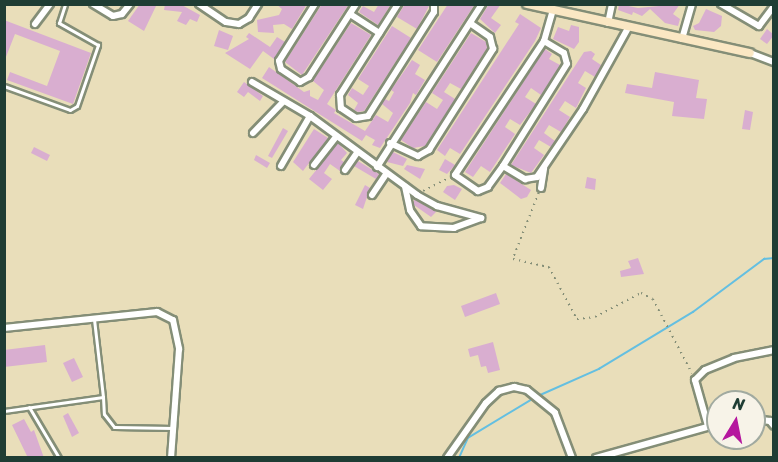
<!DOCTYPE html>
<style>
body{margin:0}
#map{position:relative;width:778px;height:462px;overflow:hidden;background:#e9deba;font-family:Sriracha,sans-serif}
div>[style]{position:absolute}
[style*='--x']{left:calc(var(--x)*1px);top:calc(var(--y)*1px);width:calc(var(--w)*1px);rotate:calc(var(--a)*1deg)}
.stream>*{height:1.5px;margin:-0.75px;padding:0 0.75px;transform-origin:0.75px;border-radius:0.75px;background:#64bfe1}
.building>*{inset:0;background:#d9aed0}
.path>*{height:1.5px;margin-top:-0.75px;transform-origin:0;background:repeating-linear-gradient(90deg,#848e77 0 1.5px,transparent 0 6px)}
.roads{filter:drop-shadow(2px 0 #848e77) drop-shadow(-2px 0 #848e77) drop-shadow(0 2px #848e77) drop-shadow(0 -2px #848e77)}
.lane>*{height:3px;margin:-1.5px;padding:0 1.5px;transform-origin:1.5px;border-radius:1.5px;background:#fff}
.street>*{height:6px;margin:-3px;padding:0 3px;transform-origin:3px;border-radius:3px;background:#fff}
.secondary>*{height:8px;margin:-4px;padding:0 4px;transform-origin:4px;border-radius:4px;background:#fae7c3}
span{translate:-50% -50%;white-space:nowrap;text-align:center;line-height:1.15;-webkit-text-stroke:4.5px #f7f3e8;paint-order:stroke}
.frame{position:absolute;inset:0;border:6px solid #1f3d34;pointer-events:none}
.north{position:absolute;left:706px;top:390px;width:60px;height:60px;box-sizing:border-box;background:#f7f3e8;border:2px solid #a1aaa0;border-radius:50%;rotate:10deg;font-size:16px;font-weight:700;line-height:24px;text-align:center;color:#1f3d34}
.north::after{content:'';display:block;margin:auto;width:21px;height:27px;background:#b5179e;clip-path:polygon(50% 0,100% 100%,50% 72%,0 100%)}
</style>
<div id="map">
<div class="stream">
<div style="--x:538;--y:396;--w:67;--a:-23.9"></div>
<div style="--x:599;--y:369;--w:110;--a:-31.2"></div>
<div style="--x:693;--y:312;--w:89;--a:-36.7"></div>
<div style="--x:764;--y:259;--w:10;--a:-6"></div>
<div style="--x:459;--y:458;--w:22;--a:-66"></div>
<div style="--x:468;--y:438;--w:77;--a:-31.2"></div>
</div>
<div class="building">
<div style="clip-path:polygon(140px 4px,157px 4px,144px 31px,128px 21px)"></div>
<div style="clip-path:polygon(165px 4px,180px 4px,200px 15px,197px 22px,190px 19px,186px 25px,177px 21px,182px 12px,164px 10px)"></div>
<div style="clip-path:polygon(276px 4px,307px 4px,292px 29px,284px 24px,273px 25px,274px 33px,258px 32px,257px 20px,279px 15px,282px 9px)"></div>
<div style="clip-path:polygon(322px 4px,349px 4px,302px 75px,285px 62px)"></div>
<div style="clip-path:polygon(379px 4px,391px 4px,378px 25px,359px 12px,363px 6px,374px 12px)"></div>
<div style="clip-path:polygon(405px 4px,429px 6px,417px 29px,397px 17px)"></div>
<div style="clip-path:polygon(448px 4px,475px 4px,437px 62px,418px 50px)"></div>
<div style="clip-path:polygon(489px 4px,501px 4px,491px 18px,501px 25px,495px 33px,480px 19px)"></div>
<div style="clip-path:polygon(619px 4px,638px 8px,680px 4px,673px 14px,680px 19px,678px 26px,665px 23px,650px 9px,642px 16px,633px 12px,632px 15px,618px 10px)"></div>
<div style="clip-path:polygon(706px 9px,722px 16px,721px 26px,714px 32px,695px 30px,693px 26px,699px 23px)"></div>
<div style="clip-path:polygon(520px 14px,541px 28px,535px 41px,460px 154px,450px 148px,445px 156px,437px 150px,519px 24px,515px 22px)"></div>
<div style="clip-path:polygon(4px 20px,91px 53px,73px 104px,7px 80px,10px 72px,47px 86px,60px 51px,15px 34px,4px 62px)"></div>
<div style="clip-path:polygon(351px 23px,371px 35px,327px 104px,336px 110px,334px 113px,365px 131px,376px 115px,388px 122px,393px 113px,382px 104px,385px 99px,389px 101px,394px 92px,391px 90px,412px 60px,420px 65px,415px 74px,425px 80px,416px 95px,413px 93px,410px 103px,380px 148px,372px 145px,375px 140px,366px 135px,362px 141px,262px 78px,269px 67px,304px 92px,310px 90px,310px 96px,318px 100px,324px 90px,313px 81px)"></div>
<div style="clip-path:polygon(571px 25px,579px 27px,579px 42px,574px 49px,553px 39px,558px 27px,569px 31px)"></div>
<div style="clip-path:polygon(392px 26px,411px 38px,364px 111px,358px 112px,354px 110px,358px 103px,348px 95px,352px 88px,363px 95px,369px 86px,358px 79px)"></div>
<div style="clip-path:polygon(767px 29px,774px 35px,767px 44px,760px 39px)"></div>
<div style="clip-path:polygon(219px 30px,233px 36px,228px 50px,214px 46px)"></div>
<div style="clip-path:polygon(249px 33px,270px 47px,277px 37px,285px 42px,274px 59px,263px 51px,250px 69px,225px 53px,249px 39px,246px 37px)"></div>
<div style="clip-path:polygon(471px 33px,486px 42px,487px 48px,461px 89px,450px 83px,444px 92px,455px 99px,425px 146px,413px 148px,401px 140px,426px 102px,437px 109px,443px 100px,432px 93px)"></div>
<div style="clip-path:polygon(545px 49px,552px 54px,549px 59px,560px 65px,541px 95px,531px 88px,525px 97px,536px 104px,520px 125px,510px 119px,505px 127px,515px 134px,490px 172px,481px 166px,473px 177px,465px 172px)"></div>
<div style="clip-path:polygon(591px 51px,595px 54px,592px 59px,601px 65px,599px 70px,595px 77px,585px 71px,578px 83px,586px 88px,576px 108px,565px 101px,559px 110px,570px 117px,561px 132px,549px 125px,544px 133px,555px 141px,551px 147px,539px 140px,534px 148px,544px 155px,531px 173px,511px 165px,584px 52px)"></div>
<div style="clip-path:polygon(655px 72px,699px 80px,696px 98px,707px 99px,704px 119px,672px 116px,674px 102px,625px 93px,627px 84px,652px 88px)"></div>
<div style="clip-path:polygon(244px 82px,263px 96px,260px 101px,248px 92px,244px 97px,237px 92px)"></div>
<div style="clip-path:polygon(745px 110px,753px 112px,750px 130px,742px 129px)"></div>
<div style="clip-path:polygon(283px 128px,288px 131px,272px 158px,268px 156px)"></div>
<div style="clip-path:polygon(314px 129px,328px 138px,303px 171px,293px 162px)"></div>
<div style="clip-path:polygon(338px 143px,347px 153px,341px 160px,344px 162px,340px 171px,330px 164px,324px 173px,332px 179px,323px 190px,309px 179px)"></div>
<div style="clip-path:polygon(34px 147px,50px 155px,47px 161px,31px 153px)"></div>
<div style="clip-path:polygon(393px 152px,407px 159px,403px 166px,387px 162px)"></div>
<div style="clip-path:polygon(256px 155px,270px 163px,267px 168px,254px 160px)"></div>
<div style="clip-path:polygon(445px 159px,455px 165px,447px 174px,439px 170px)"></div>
<div style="clip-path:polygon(358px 161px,379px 174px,376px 179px,354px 166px)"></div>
<div style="clip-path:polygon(407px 165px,425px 169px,420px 179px,404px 169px)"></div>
<div style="clip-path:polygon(506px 174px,531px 190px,527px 197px,521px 199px,500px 183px)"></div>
<div style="clip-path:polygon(587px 177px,596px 179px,595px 190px,585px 188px)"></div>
<div style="clip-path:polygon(365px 185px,370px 188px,363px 209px,355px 205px)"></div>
<div style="clip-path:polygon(454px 185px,462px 189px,455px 200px,443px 192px,447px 186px)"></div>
<div style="clip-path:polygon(414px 199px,435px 211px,436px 212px,431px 217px,414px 205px)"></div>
<div style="clip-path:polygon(638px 258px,644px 274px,621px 277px,620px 271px,631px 268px,628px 261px)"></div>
<div style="clip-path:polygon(496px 293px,500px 304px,465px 317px,461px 306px)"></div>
<div style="clip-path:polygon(493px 342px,500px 370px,488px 373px,486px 366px,481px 367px,478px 355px,470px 357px,468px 349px)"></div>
<div style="clip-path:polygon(45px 345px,47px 362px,4px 367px,4px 350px)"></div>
<div style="clip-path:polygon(74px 358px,83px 377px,72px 382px,63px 363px)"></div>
<div style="clip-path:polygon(68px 413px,79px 433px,72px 437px,63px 416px)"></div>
<div style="clip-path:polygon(24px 419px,31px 432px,34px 430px,44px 458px,28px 458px,12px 425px)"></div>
</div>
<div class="path">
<div style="--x:423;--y:191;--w:30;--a:-27"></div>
<div style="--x:539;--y:193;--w:71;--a:111.5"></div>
<div style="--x:513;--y:259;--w:37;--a:13"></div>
<div style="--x:549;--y:267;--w:59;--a:61.7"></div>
<div style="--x:577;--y:319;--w:18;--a:-6"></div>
<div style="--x:595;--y:317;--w:52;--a:-27.6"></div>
<div style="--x:641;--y:293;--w:13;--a:27"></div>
<div style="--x:653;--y:299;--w:84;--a:62.2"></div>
</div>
<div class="roads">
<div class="lane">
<div style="--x:4;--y:86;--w:70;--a:20"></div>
<div style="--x:70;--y:110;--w:8;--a:-30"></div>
<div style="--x:77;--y:106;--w:65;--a:-71"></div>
<div style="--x:98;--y:45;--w:45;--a:-150.6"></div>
<div style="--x:59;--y:23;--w:20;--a:-72"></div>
<div style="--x:103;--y:397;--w:17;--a:87"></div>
<div style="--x:104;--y:414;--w:16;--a:52"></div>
<div style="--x:114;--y:427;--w:59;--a:1"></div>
<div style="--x:29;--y:407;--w:59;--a:59.5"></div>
<div style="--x:4;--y:411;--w:100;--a:-8"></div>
<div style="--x:103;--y:397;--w:79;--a:-96.6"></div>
</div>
<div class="street">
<div style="--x:93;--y:4;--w:23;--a:31"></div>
<div style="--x:113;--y:16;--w:9;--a:-13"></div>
<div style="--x:122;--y:14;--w:13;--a:-51"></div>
<div style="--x:199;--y:4;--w:32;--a:34"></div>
<div style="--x:226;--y:22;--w:13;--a:9"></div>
<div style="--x:239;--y:24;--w:12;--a:-31"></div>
<div style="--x:249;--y:18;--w:17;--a:-57"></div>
<div style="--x:315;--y:4;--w:67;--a:122.3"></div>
<div style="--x:279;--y:61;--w:8;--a:76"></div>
<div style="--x:281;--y:69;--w:23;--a:34"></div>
<div style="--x:300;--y:82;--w:10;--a:-29"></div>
<div style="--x:309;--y:77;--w:87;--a:-57.2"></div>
<div style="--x:398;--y:4;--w:108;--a:122.5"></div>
<div style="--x:340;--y:95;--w:13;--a:86"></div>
<div style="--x:341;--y:108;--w:18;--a:34"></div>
<div style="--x:356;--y:118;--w:12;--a:-9"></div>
<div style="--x:368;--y:116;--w:123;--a:-57.6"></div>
<div style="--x:434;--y:12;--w:8;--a:-90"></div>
<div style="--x:721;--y:4;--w:44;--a:30.1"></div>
<div style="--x:759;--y:26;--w:25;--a:-53"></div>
<div style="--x:350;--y:14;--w:35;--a:33"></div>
<div style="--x:608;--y:23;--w:19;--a:-78"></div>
<div style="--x:35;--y:24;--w:25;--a:-53"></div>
<div style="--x:682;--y:39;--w:36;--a:-74"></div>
<div style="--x:544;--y:41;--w:23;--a:31"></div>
<div style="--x:564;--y:53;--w:11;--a:75"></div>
<div style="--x:567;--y:64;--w:120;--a:122.1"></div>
<div style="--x:503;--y:166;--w:26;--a:126"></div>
<div style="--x:488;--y:187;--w:11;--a:158"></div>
<div style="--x:478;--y:191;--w:28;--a:-145"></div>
<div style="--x:455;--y:175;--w:161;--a:-56.4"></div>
<div style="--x:544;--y:41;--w:29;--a:-74"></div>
<div style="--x:750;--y:53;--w:26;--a:21"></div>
<div style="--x:252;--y:82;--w:67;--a:30.4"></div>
<div style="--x:310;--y:116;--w:133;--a:36.4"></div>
<div style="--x:417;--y:195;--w:23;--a:29"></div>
<div style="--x:437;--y:206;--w:46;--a:15.3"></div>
<div style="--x:481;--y:218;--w:29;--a:160"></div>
<div style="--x:454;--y:228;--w:33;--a:-177"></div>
<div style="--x:421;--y:226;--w:19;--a:-125"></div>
<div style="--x:410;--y:210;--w:24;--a:-102"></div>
<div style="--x:253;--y:133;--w:42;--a:-46"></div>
<div style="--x:390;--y:143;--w:31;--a:25"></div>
<div style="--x:418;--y:156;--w:13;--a:-29"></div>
<div style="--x:429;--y:150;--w:120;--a:-57.6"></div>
<div style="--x:493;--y:49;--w:12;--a:-104"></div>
<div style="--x:490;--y:37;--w:24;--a:-145"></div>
<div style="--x:314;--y:165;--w:36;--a:-52"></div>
<div style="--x:281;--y:166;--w:58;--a:-59.9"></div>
<div style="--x:503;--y:166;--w:26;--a:31"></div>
<div style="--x:525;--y:179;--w:12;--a:-9"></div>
<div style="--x:537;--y:177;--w:82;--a:-55.9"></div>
<div style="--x:583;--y:109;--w:93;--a:-60.9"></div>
<div style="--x:377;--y:167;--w:194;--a:-57.2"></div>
<div style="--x:345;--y:170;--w:21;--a:-55"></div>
<div style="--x:541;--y:188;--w:20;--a:-81"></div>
<div style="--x:372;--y:195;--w:25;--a:-56"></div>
<div style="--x:4;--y:328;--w:154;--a:-6"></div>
<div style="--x:157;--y:312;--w:18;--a:27"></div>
<div style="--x:173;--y:320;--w:30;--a:78"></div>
<div style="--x:179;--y:349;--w:109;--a:94.2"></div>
<div style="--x:754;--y:419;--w:16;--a:7"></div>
<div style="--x:770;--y:421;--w:6;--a:51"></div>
<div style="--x:708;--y:426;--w:48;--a:-105.8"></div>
<div style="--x:695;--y:380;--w:14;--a:-45"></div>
<div style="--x:705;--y:370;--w:31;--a:-22"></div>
<div style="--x:734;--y:358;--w:41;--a:-11.3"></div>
<div style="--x:447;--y:458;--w:67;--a:-54.7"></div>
<div style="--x:486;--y:403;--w:18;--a:-43"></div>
<div style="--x:499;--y:391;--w:16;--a:-15"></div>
<div style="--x:514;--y:387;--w:13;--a:13"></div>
<div style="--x:527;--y:390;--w:36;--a:39"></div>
<div style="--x:555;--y:413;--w:48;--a:69.3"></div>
<div style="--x:596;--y:458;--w:127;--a:-15.6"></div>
</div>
<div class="secondary">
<div style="--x:527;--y:4;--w:228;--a:12.4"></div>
</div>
</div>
<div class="frame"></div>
<div class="north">N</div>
</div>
